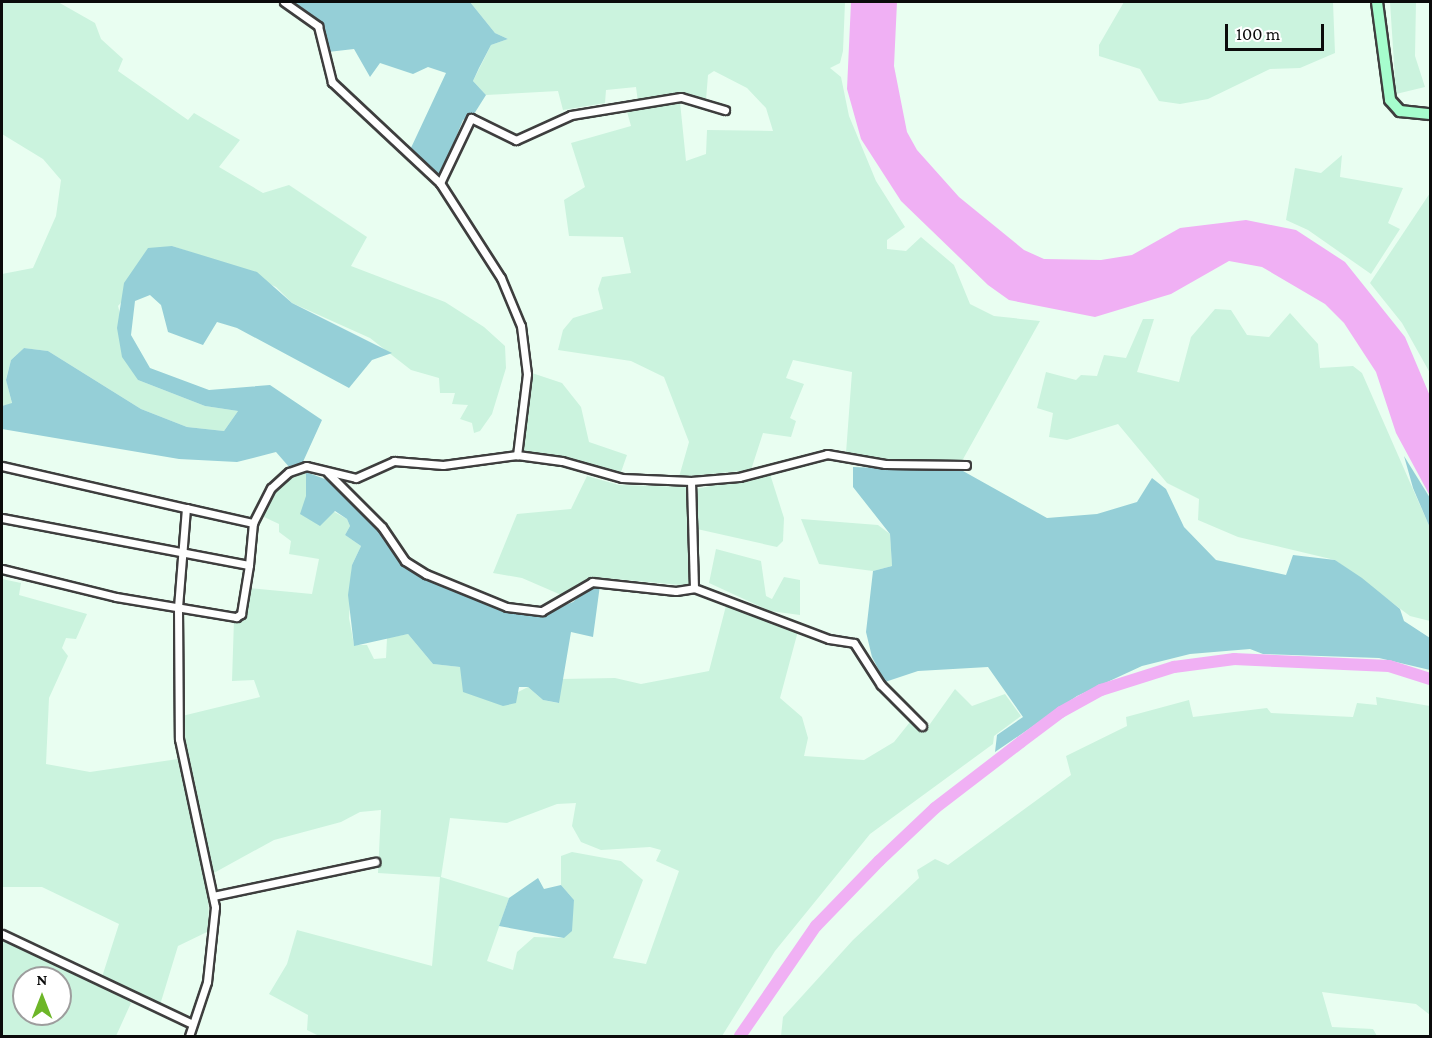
<!DOCTYPE html>
<style>
body{margin:0}
#map{position:relative;width:1432px;height:1038px;overflow:hidden;background:#e9fef1;font-family:"Crimson Pro",serif}
div>[style]{position:absolute}
[style*='--x']{left:calc(var(--x)*1px);top:calc(var(--y)*1px);width:calc(var(--w)*1px);rotate:calc(var(--a)*1deg)}
.farmland>*{inset:0;background:#cbf3de}
.forest>*{inset:0;background:#95cfd7}
.water>*{inset:0;background:#f0b0f4}
.river>*{height:12px;margin:-6px;padding:0 6px;transform-origin:6px;border-radius:6px;background:#f0b0f4}
.roads{filter:drop-shadow(2px 0 #3e3e3e) drop-shadow(-2px 0 #3e3e3e) drop-shadow(0 2px #3e3e3e) drop-shadow(0 -2px #3e3e3e)}
.street>*{height:7px;margin:-3.5px;padding:0 3.5px;transform-origin:3.5px;border-radius:3.5px;background:#fff}
.secondary>*{height:10px;margin:-5px;padding:0 5px;transform-origin:5px;border-radius:5px;background:#a6fdcd}
span{translate:-50% -50%;white-space:nowrap;text-align:center;line-height:1.15;-webkit-text-stroke:6px #fff;paint-order:stroke}
.frame{position:absolute;inset:0;border:3px solid #0b0b0b;pointer-events:none}
.north{position:absolute;left:12px;top:966px;width:60px;height:60px;box-sizing:border-box;background:#fff;border:2px solid #9d9d9d;border-radius:50%;rotate:0deg;font-size:16px;font-weight:700;line-height:24px;text-align:center;color:#0b0b0b}
.north::after{content:'';display:block;margin:auto;width:21px;height:27px;background:#6db628;clip-path:polygon(50% 0,100% 100%,50% 72%,0 100%)}
.scale{position:absolute;left:1225px;top:24px;width:99px;height:27px;box-sizing:border-box;border:3px solid #0b0b0b;border-top:0;padding-left:8px;font-size:18px;line-height:21px;white-space:nowrap;color:#0b0b0b;-webkit-text-stroke:4px #fff;paint-order:stroke}
</style>
<div id="map">
<div class="farmland">
<div style="clip-path:polygon(2px 2px,58px 2px,95px 23px,101px 39px,123px 59px,118px 71px,188px 120px,194px 113px,240px 140px,219px 167px,263px 193px,289px 185px,367px 237px,351px 266px,445px 302px,484px 327px,505px 346px,506px 368px,492px 414px,480px 431px,474px 433px,472px 423px,460px 419px,468px 405px,452px 404px,455px 393px,440px 393px,439px 378px,411px 370px,370px 338px,292px 303px,276px 287px,232px 266px,172px 246px,118px 306px,138px 380px,205px 406px,238px 411px,224px 431px,187px 427px,141px 409px,48px 351px,24px 348px,11px 360px,6px 379px,12px 404px,2px 406px,2px 274px,33px 268px,56px 216px,61px 180px,43px 159px,2px 134px)"></div>
<div style="clip-path:polygon(470px 2px,845px 2px,843px 51px,840px 63px,830px 68px,841px 77px,849px 116px,876px 181px,905px 227px,887px 240px,887px 249px,906px 251px,921px 237px,954px 265px,970px 304px,994px 316px,1040px 321px,962px 461px,884px 461px,846px 453px,852px 372px,793px 360px,786px 378px,804px 384px,790px 418px,796px 421px,791px 437px,763px 433px,751px 470px,679px 477px,689px 442px,664px 377px,631px 361px,558px 350px,563px 330px,573px 318px,603px 309px,598px 289px,602px 277px,631px 273px,623px 237px,569px 236px,564px 200px,585px 187px,571px 143px,631px 126px,626px 108px,680px 102px,686px 161px,706px 154px,707px 130px,773px 131px,766px 108px,747px 88px,714px 71px,708px 75px,706px 100px,682px 95px,638px 102px,636px 87px,606px 90px,605px 103px,563px 110px,558px 91px,486px 95px,473px 81px,491px 45px,508px 39px,495px 33px)"></div>
<div style="clip-path:polygon(1124px 2px,1333px 2px,1335px 53px,1300px 68px,1270px 69px,1208px 99px,1180px 104px,1159px 101px,1140px 69px,1099px 56px,1099px 45px)"></div>
<div style="clip-path:polygon(1390px 2px,1416px 2px,1415px 56px,1425px 87px,1396px 94px)"></div>
<div style="clip-path:polygon(1342px 155px,1340px 177px,1403px 188px,1388px 223px,1400px 229px,1371px 274px,1308px 230px,1286px 220px,1295px 168px,1321px 173px)"></div>
<div style="clip-path:polygon(1430px 193px,1430px 373px,1402px 323px,1370px 283px)"></div>
<div style="clip-path:polygon(1215px 309px,1231px 310px,1247px 335px,1269px 337px,1290px 313px,1318px 344px,1320px 368px,1353px 366px,1362px 373px,1430px 528px,1430px 621px,1410px 616px,1335px 560px,1238px 537px,1198px 520px,1199px 499px,1167px 483px,1118px 424px,1067px 440px,1049px 437px,1053px 413px,1037px 408px,1046px 372px,1076px 380px,1081px 375px,1097px 376px,1104px 355px,1126px 358px,1143px 319px,1154px 319px,1137px 372px,1179px 382px,1191px 337px)"></div>
<div style="clip-path:polygon(532px 373px,562px 383px,581px 407px,589px 442px,627px 455px,620px 475px,521px 453px)"></div>
<div style="clip-path:polygon(evenodd,306px 472px,306px 496px,347px 519px,350px 526px,345px 535px,361px 546px,352px 565px,349px 618px,354px 645px,367px 645px,374px 659px,386px 658px,387px 638px,408px 634px,433px 664px,460px 667px,516px 693px,528px 687px,543px 700px,558px 703px,561px 679px,615px 678px,641px 684px,709px 671px,727px 602px,798px 631px,780px 698px,802px 717px,808px 738px,804px 756px,864px 760px,894px 742px,910px 722px,925px 731px,955px 689px,972px 706px,1005px 694px,1021px 716px,994px 736px,993px 744px,870px 834px,775px 951px,722px 1036px,319px 1036px,307px 1030px,308px 1015px,269px 994px,287px 964px,297px 930px,432px 966px,440px 877px,378px 873px,381px 810px,360px 812px,341px 822px,274px 840px,212px 874px,190px 780px,182px 716px,260px 697px,254px 680px,232px 681px,234px 619px,244px 616px,248px 588px,312px 594px,319px 559px,289px 554px,291px 541px,279px 532px,279px 524px,262px 516px,276px 485px,306px 472px,576px 803px,572px 826px,581px 842px,601px 850px,650px 847px,661px 850px,656px 861px,679px 871px,646px 964px,613px 958px,643px 880px,621px 861px,572px 852px,561px 856px,561px 885px,574px 900px,564px 938px,534px 937px,517px 952px,513px 970px,487px 961px,509px 898px,441px 877px,450px 818px,507px 823px,557px 804px,576px 803px)"></div>
<div style="clip-path:polygon(770px 474px,784px 518px,783px 541px,777px 547px,697px 529px,696px 489px)"></div>
<div style="clip-path:polygon(587px 476px,619px 485px,687px 487px,691px 586px,594px 577px,566px 597px,522px 578px,493px 573px,517px 514px,571px 509px)"></div>
<div style="clip-path:polygon(801px 519px,878px 525px,890px 534px,892px 566px,873px 571px,819px 564px)"></div>
<div style="clip-path:polygon(716px 549px,761px 561px,766px 596px,772px 599px,784px 577px,800px 580px,800px 615px,770px 611px,709px 583px)"></div>
<div style="clip-path:polygon(2px 579px,21px 583px,19px 595px,87px 614px,76px 639px,66px 638px,62px 648px,68px 656px,49px 698px,46px 764px,90px 772px,178px 759px,208px 885px,209px 931px,178px 946px,160px 1005px,102px 977px,119px 924px,42px 887px,2px 887px)"></div>
<div style="clip-path:polygon(1376px 697px,1430px 706px,1430px 1015px,1416px 1004px,1322px 992px,1332px 1027px,1373px 1029px,1377px 1036px,781px 1036px,783px 1017px,853px 940px,919px 878px,917px 870px,935px 859px,948px 865px,1071px 775px,1066px 756px,1127px 726px,1126px 717px,1189px 700px,1193px 717px,1267px 708px,1271px 713px,1353px 717px,1357px 703px,1377px 705px)"></div>
<div style="clip-path:polygon(evenodd,2px 937px,113px 988px,131px 1003px,116px 1036px,2px 1036px,2px 937px,24px 978px,60px 978px,60px 1014px,24px 1014px,24px 978px)"></div>
</div>
<div class="forest">
<div style="clip-path:polygon(289px 2px,470px 2px,495px 33px,508px 39px,491px 45px,479px 68px,473px 81px,486px 95px,474px 114px,463px 120px,439px 179px,410px 150px,446px 73px,428px 67px,413px 74px,380px 63px,370px 77px,354px 49px,328px 52px,320px 24px)"></div>
<div style="clip-path:polygon(172px 246px,257px 272px,292px 303px,392px 353px,372px 360px,349px 388px,237px 328px,217px 322px,203px 345px,168px 332px,161px 305px,150px 295px,135px 301px,131px 335px,150px 368px,209px 390px,270px 385px,322px 420px,302px 464px,290px 468px,276px 452px,237px 462px,179px 459px,2px 429px,2px 406px,12px 403px,6px 380px,11px 360px,24px 348px,48px 351px,141px 409px,187px 427px,224px 431px,238px 411px,205px 406px,138px 380px,122px 357px,117px 328px,124px 283px,148px 248px)"></div>
<div style="clip-path:polygon(1404px 456px,1430px 498px,1430px 528px,1413px 488px)"></div>
<div style="clip-path:polygon(853px 467px,963px 471px,1047px 518px,1097px 514px,1137px 502px,1152px 478px,1166px 489px,1184px 527px,1216px 560px,1286px 575px,1293px 555px,1335px 560px,1362px 578px,1400px 609px,1404px 621px,1430px 638px,1430px 670px,1379px 658px,1263px 654px,1250px 649px,1190px 654px,1142px 666px,1077px 696px,995px 752px,997px 735px,1023px 717px,988px 667px,918px 671px,885px 682px,872px 657px,866px 632px,873px 571px,892px 566px,890px 534px,853px 487px)"></div>
<div style="clip-path:polygon(306px 472px,330px 481px,380px 531px,402px 564px,503px 610px,537px 616px,573px 602px,591px 585px,600px 585px,593px 637px,571px 632px,559px 703px,543px 700px,528px 687px,519px 687px,516px 703px,503px 706px,463px 692px,460px 667px,433px 664px,408px 634px,354px 646px,348px 595px,352px 565px,361px 546px,345px 535px,350px 526px,347px 519px,335px 511px,320px 526px,300px 514px,306px 496px)"></div>
<div style="clip-path:polygon(538px 878px,544px 889px,561px 885px,574px 900px,572px 931px,564px 938px,499px 926px,509px 898px)"></div>
</div>
<div class="water">
<div style="clip-path:polygon(851px 2px,897px 2px,894px 66px,907px 132px,917px 150px,959px 197px,1024px 250px,1044px 259px,1101px 260px,1132px 255px,1180px 228px,1246px 220px,1296px 230px,1345px 262px,1405px 337px,1430px 396px,1430px 496px,1396px 433px,1376px 372px,1344px 323px,1325px 304px,1262px 267px,1229px 261px,1171px 294px,1095px 317px,1009px 300px,988px 285px,901px 201px,861px 139px,847px 89px)"></div>
</div>
<div class="river">
<div style="--x:740;--y:1036;--w:134;--a:-55.4"></div>
<div style="--x:816;--y:926;--w:91;--a:-45.9"></div>
<div style="--x:879;--y:861;--w:77;--a:-43.4"></div>
<div style="--x:935;--y:808;--w:108;--a:-37.5"></div>
<div style="--x:1021;--y:742;--w:50;--a:-36.9"></div>
<div style="--x:1061;--y:712;--w:46;--a:-28.8"></div>
<div style="--x:1101;--y:690;--w:77;--a:-17.5"></div>
<div style="--x:1174;--y:667;--w:61;--a:-7.6"></div>
<div style="--x:1234;--y:659;--w:155;--a:2.6"></div>
<div style="--x:1389;--y:666;--w:43;--a:17.6"></div>
</div>
<div class="roads">
<div class="street">
<div style="--x:284;--y:2;--w:42;--a:35.2"></div>
<div style="--x:318;--y:26;--w:58;--a:76"></div>
<div style="--x:332;--y:82;--w:148;--a:43.1"></div>
<div style="--x:440;--y:183;--w:113;--a:57.3"></div>
<div style="--x:501;--y:278;--w:52;--a:67.4"></div>
<div style="--x:521;--y:326;--w:48;--a:82.9"></div>
<div style="--x:527;--y:374;--w:82;--a:97"></div>
<div style="--x:440;--y:183;--w:72;--a:-64.5"></div>
<div style="--x:471;--y:118;--w:50;--a:26.1"></div>
<div style="--x:516;--y:140;--w:60;--a:-24.4"></div>
<div style="--x:571;--y:115;--w:111;--a:-9.3"></div>
<div style="--x:681;--y:97;--w:46;--a:16.5"></div>
<div style="--x:2;--y:466;--w:189;--a:12.9"></div>
<div style="--x:186;--y:508;--w:100;--a:94.6"></div>
<div style="--x:178;--y:608;--w:131;--a:89.6"></div>
<div style="--x:179;--y:739;--w:172;--a:77.9"></div>
<div style="--x:215;--y:907;--w:75;--a:96.1"></div>
<div style="--x:207;--y:982;--w:57;--a:108.4"></div>
<div style="--x:328;--y:473;--w:76;--a:45"></div>
<div style="--x:382;--y:527;--w:41;--a:55.9"></div>
<div style="--x:405;--y:561;--w:25;--a:32"></div>
<div style="--x:426;--y:574;--w:87;--a:22.2"></div>
<div style="--x:507;--y:607;--w:35;--a:7"></div>
<div style="--x:542;--y:611;--w:58;--a:-30.1"></div>
<div style="--x:592;--y:582;--w:84;--a:6.1"></div>
<div style="--x:676;--y:591;--w:18;--a:-9"></div>
<div style="--x:691;--y:481;--w:107;--a:88.4"></div>
<div style="--x:694;--y:588;--w:144;--a:20.7"></div>
<div style="--x:829;--y:639;--w:25;--a:9"></div>
<div style="--x:854;--y:643;--w:50;--a:57.3"></div>
<div style="--x:881;--y:685;--w:58;--a:45"></div>
<div style="--x:186;--y:508;--w:69;--a:12.6"></div>
<div style="--x:2;--y:518;--w:251;--a:10.8"></div>
<div style="--x:249;--y:565;--w:42;--a:-84.6"></div>
<div style="--x:253;--y:523;--w:39;--a:-63"></div>
<div style="--x:271;--y:488;--w:24;--a:-42"></div>
<div style="--x:289;--y:472;--w:18;--a:-19"></div>
<div style="--x:306;--y:466;--w:51;--a:13.5"></div>
<div style="--x:356;--y:478;--w:42;--a:-24.1"></div>
<div style="--x:394;--y:461;--w:49;--a:4.7"></div>
<div style="--x:443;--y:465;--w:75;--a:-7.7"></div>
<div style="--x:517;--y:455;--w:45;--a:7.6"></div>
<div style="--x:562;--y:461;--w:62;--a:15.8"></div>
<div style="--x:622;--y:478;--w:69;--a:2.5"></div>
<div style="--x:691;--y:481;--w:48;--a:-4.8"></div>
<div style="--x:739;--y:477;--w:91;--a:-14.6"></div>
<div style="--x:827;--y:454;--w:59;--a:9.8"></div>
<div style="--x:885;--y:464;--w:81;--a:0.7"></div>
<div style="--x:2;--y:569;--w:117;--a:13.8"></div>
<div style="--x:116;--y:597;--w:122;--a:9.5"></div>
<div style="--x:236;--y:617;--w:6;--a:-31"></div>
<div style="--x:241;--y:614;--w:50;--a:-80.7"></div>
<div style="--x:213;--y:896;--w:166;--a:-11.9"></div>
<div style="--x:2;--y:934;--w:210;--a:25.3"></div>
</div>
<div class="secondary">
<div style="--x:1377;--y:2;--w:99;--a:82.4"></div>
<div style="--x:1390;--y:100;--w:15;--a:48"></div>
<div style="--x:1400;--y:111;--w:30;--a:6"></div>
</div>
</div>
<div class="frame"></div>
<div class="north">N</div>
<div class="scale">100 m</div>
</div>
